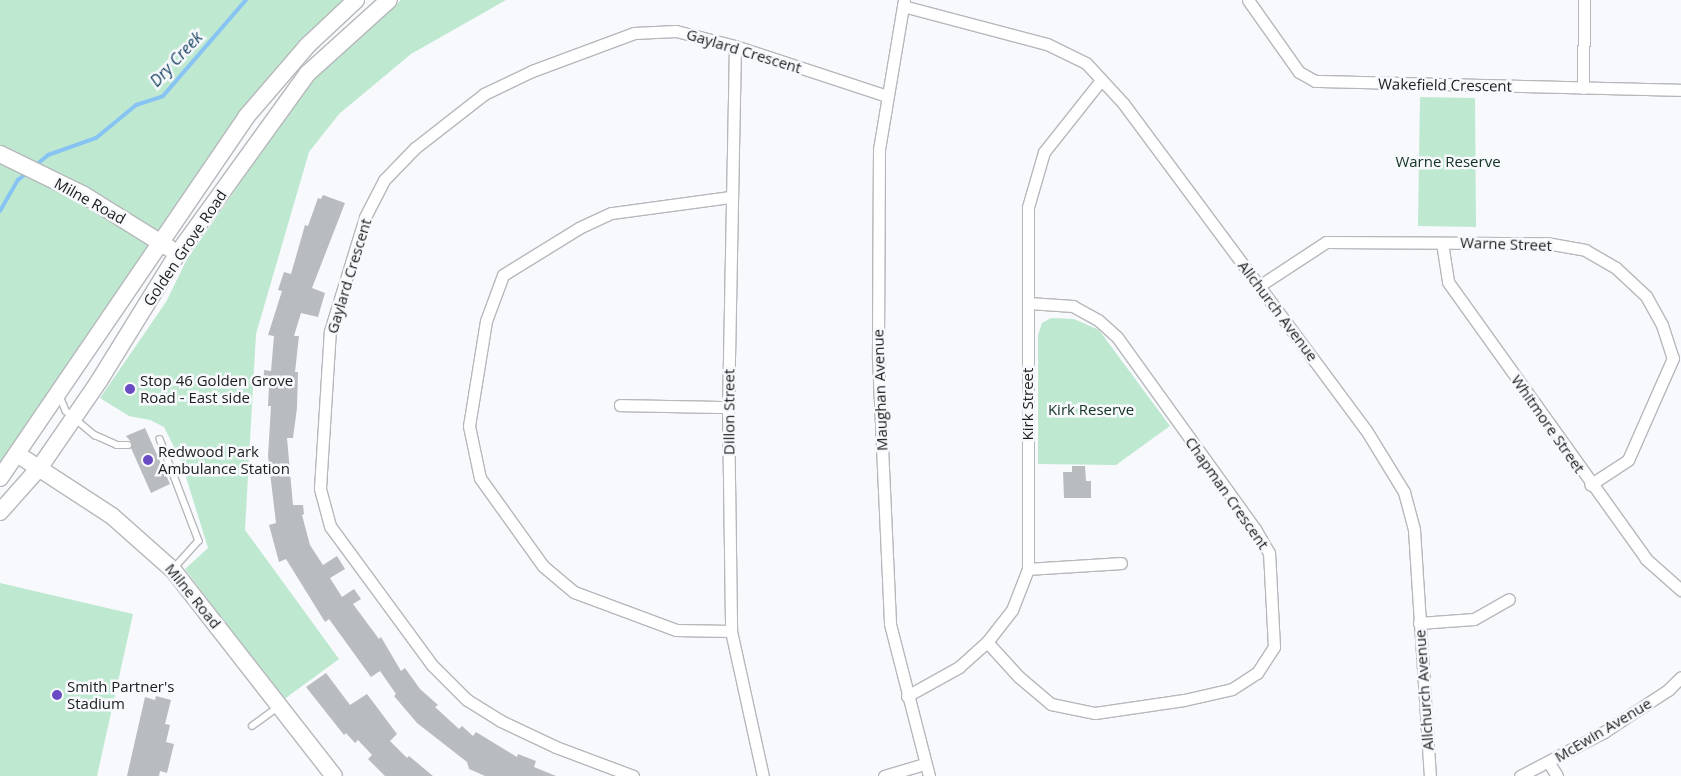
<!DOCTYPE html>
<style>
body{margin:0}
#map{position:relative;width:1681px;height:776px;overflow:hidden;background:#f7f9fd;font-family:"Open Sans",sans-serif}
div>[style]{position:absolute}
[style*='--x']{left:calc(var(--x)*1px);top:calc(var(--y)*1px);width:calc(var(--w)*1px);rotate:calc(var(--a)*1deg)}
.green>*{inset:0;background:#bee9d0}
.stream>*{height:4px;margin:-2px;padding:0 2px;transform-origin:2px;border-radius:2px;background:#88c4f3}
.building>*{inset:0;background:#b9bcbf}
.roads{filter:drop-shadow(1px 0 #b6b8bb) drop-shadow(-1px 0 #b6b8bb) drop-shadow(0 1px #b6b8bb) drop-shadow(0 -1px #b6b8bb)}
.lane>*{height:5.5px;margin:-2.75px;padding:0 2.75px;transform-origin:2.75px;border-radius:2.75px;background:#fff}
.street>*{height:11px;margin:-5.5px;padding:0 5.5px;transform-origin:5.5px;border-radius:5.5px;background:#fff}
.secondary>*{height:16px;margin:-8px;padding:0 8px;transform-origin:8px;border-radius:8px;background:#fff}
.dots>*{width:14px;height:14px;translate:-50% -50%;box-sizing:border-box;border:2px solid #f7f9fd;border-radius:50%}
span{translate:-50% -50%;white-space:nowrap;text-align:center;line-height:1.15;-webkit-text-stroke:5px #f7f9fd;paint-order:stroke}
.street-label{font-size:15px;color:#1c1d1e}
.park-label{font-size:15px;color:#123222}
.poi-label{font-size:15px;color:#1c1d1e}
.left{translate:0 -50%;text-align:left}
.water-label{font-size:16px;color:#113e5e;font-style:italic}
</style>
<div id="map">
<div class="green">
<div style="clip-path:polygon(0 0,357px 0,246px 117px,0 478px)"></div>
<div style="clip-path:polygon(401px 0,506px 0,411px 54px,339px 114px,309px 152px,256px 334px,245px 530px,339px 659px,283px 700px,185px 569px,208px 548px,181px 461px,164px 427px,150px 420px,129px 416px,100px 398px,166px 302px,187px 259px,313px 78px)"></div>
<div style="clip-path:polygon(1420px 97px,1475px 98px,1476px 227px,1418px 226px)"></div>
<div style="clip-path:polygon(1051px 318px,1074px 319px,1099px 330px,1170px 426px,1116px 465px,1038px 464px,1038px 335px,1042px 323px)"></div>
<div style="clip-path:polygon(0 583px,133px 614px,97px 776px,0 776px)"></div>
</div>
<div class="stream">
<div style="--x:35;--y:166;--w:17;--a:-40"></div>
<div style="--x:48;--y:155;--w:51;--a:-19.5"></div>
<div style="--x:96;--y:138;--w:52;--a:-39.5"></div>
<div style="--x:136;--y:105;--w:28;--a:-18"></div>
<div style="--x:163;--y:96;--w:127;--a:-49.2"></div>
<div style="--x:0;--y:211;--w:36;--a:-60"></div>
<div style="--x:18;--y:180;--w:13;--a:-39"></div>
</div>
<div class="building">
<div style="clip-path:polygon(323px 195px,345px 203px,312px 288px,325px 293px,318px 317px,301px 313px,294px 336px,299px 336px,295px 372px,298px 372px,297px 408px,293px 438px,287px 438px,293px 505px,303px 505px,304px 514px,302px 515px,310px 545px,323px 565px,337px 556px,345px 569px,330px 578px,342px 597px,354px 589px,361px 599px,353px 604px,379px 639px,381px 637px,401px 671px,405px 668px,420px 689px,438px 705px,435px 707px,459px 729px,462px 726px,473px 736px,476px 732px,517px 757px,518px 754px,536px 761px,534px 767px,556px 776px,485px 776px,469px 769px,467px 762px,417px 723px,394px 696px,396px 694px,380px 671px,371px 677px,329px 619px,325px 622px,286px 559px,279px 562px,269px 525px,276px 523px,268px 456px,271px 406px,268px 406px,269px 386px,263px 386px,264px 370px,271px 371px,274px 336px,268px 335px,282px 291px,278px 290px,284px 272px,291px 274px,305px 225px,308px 226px,318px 198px,321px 199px)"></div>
<div style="clip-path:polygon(145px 428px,170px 484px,151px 493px,131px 448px,132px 443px,126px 436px)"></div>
<div style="clip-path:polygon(1072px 466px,1085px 466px,1086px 481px,1091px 481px,1091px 498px,1064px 498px,1063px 472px,1072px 472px)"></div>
<div style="clip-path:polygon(326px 673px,350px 705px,367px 694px,397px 734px,390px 741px,407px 758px,409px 756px,433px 776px,385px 776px,368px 759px,372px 755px,358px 740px,355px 743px,346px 733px,344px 735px,306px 687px)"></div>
<div style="clip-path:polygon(156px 696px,171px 700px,165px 724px,170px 725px,166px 742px,174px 744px,167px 773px,160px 771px,159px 776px,127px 776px,145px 697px,155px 700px)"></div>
</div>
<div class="roads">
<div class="lane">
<div style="--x:60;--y:396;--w:16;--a:68"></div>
<div style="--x:66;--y:411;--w:38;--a:40"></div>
<div style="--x:95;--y:435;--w:24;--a:24"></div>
<div style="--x:117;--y:445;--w:11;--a:0"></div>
<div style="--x:160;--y:439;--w:109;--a:69.1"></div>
<div style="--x:199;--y:541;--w:36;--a:132"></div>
<div style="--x:252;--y:726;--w:32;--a:-36"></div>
</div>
<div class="street">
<div style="--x:904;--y:0;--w:152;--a:99.5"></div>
<div style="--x:879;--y:150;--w:208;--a:90.3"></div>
<div style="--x:878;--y:358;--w:266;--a:87.4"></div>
<div style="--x:890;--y:624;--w:157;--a:75.6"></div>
<div style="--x:1248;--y:0;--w:88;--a:54.7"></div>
<div style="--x:1299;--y:72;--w:18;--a:29"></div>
<div style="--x:1315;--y:81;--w:366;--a:1.4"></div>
<div style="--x:903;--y:6;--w:149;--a:14.8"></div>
<div style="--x:1047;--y:44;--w:43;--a:26"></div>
<div style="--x:1086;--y:63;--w:54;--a:47.2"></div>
<div style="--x:1123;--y:103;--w:407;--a:53.4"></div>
<div style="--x:1366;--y:430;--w:73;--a:58.5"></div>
<div style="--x:1404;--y:492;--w:39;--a:75"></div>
<div style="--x:1414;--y:530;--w:247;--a:86.3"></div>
<div style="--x:735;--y:46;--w:361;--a:91.1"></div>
<div style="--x:728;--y:407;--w:224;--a:89.2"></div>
<div style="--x:731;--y:631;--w:148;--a:77.6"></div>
<div style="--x:1583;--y:88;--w:88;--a:-89.3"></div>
<div style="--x:730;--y:197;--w:120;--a:172.3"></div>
<div style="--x:611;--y:213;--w:35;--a:155"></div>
<div style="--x:579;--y:228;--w:89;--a:148.3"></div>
<div style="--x:503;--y:275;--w:49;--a:110.3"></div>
<div style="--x:486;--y:321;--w:106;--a:99.2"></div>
<div style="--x:469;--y:426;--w:53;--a:78.1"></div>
<div style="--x:480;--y:478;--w:108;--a:54.4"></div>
<div style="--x:543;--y:566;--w:40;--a:40"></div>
<div style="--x:574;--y:592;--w:109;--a:20.4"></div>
<div style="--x:676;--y:630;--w:55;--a:1"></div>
<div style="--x:1442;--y:243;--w:39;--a:81"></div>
<div style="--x:1448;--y:282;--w:340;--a:54.4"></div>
<div style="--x:1646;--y:559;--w:47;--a:41.5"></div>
<div style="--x:1259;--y:286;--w:80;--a:-33.3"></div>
<div style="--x:1326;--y:242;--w:220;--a:0.3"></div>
<div style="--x:1546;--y:243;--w:40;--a:10"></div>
<div style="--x:1585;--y:250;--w:36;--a:30"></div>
<div style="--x:1616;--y:268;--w:41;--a:43"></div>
<div style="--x:1646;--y:296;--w:33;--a:61"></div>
<div style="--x:1662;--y:325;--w:35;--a:72"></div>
<div style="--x:1673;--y:358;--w:111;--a:113.8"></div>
<div style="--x:1628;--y:460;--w:45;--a:146.7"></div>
<div style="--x:620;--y:405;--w:108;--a:1.1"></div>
<div style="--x:1028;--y:569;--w:93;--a:-3.7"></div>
<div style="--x:1419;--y:623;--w:55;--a:-4.2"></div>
<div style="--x:1474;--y:619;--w:40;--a:-29.7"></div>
<div style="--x:987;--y:642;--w:47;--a:47.6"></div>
<div style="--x:1019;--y:677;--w:42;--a:40.2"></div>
<div style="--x:1051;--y:704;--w:45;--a:11.6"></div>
<div style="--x:1095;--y:713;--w:90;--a:-8.3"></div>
<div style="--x:1184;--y:700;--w:49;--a:-12.9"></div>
<div style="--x:1232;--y:689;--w:30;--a:-33"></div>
<div style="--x:1257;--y:673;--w:31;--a:-57"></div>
<div style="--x:1274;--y:647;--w:94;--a:-93"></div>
<div style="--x:1269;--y:553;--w:28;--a:-120"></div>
<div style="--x:1255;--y:529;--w:236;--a:-125.7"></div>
<div style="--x:1117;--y:337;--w:25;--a:-138"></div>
<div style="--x:1098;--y:320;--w:29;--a:-151"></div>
<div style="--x:1073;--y:306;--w:45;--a:-176.2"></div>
<div style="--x:907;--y:696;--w:60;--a:-29.1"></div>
<div style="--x:959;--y:667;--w:38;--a:-42"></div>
<div style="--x:987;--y:642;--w:41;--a:-52"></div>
<div style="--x:1012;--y:610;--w:44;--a:-68.7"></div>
<div style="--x:1028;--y:569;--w:362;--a:-90"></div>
<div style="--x:1028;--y:207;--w:57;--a:-73.8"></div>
<div style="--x:1044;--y:152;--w:92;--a:-51.6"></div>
<div style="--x:1549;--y:763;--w:15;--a:58"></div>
<div style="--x:633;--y:776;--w:82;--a:-159.4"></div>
<div style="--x:556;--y:747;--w:61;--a:-154.7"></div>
<div style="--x:501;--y:721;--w:40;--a:-148"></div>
<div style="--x:467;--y:700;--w:49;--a:-135"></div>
<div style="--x:432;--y:665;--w:172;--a:-126.3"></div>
<div style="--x:330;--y:526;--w:39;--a:-105"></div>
<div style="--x:320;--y:488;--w:157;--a:-86.4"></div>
<div style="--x:330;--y:331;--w:119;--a:-72.9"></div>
<div style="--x:365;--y:217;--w:42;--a:-62.8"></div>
<div style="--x:384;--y:180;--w:45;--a:-45.9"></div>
<div style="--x:415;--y:148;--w:88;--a:-38"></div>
<div style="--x:484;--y:94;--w:53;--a:-25.6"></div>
<div style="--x:532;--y:71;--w:109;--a:-20.4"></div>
<div style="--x:634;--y:33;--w:42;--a:-2.7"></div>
<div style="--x:676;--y:31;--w:61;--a:14.3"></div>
<div style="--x:735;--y:46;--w:160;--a:18.2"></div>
<div style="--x:884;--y:776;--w:42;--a:-16.7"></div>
<div style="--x:1520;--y:776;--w:95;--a:-27.6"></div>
<div style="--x:1604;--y:732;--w:77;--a:-33.3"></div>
<div style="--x:1668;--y:690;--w:18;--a:-45"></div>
</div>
<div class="secondary">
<div style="--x:0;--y:154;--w:93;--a:26"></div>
<div style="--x:84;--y:195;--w:100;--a:31.9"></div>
<div style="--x:17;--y:454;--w:113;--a:33.1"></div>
<div style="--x:112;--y:516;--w:81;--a:41.5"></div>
<div style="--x:173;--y:570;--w:261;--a:52"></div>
<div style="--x:0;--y:478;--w:437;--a:-55.7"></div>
<div style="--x:246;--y:117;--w:95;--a:-49.3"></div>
<div style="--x:308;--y:45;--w:66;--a:-43.2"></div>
<div style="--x:0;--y:512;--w:60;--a:-48.4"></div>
<div style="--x:40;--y:467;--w:104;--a:-55.5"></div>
<div style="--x:99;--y:381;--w:150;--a:-58.3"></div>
<div style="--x:178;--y:253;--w:221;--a:-54.2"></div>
<div style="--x:307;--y:74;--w:110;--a:-42.1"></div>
</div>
</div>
<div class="dots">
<div style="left:130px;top:389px;background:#694bc4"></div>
<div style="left:148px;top:460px;background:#694bc4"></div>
<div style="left:57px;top:695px;background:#694bc4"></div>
</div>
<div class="street-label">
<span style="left:744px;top:51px;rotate:17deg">Gaylard Crescent</span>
<span style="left:1445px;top:85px;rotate:1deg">Wakefield Crescent</span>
<span style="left:90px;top:201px;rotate:29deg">Milne Road</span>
<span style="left:1506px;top:244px;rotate:2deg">Warne Street</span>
<span style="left:185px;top:248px;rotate:-56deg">Golden Grove Road</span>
<span style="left:349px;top:276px;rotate:-73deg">Gaylard Crescent</span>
<span style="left:1278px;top:311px;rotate:53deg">Allchurch Avenue</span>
<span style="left:880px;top:390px;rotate:-92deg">Maughan Avenue</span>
<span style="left:1028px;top:404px;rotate:-90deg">Kirk Street</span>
<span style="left:729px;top:412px;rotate:-90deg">Dillon Street</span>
<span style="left:1548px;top:424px;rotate:55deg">Whitmore Street</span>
<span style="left:1227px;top:493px;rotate:55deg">Chapman Crescent</span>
<span style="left:193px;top:596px;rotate:51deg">Milne Road</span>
<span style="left:1424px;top:690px;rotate:-94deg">Allchurch Avenue</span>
<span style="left:1603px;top:730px;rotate:-31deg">McEwin Avenue</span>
</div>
<div class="park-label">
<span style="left:1448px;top:162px">Warne Reserve</span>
<span style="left:1091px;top:410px">Kirk Reserve</span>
</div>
<div class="poi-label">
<span class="left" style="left:140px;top:389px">Stop 46 Golden Grove<br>Road - East side</span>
<span class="left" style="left:158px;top:460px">Redwood Park<br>Ambulance Station</span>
<span class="left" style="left:67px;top:695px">Smith Partner's<br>Stadium</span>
</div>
<div class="water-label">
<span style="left:176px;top:59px;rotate:-47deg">Dry Creek</span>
</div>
</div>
